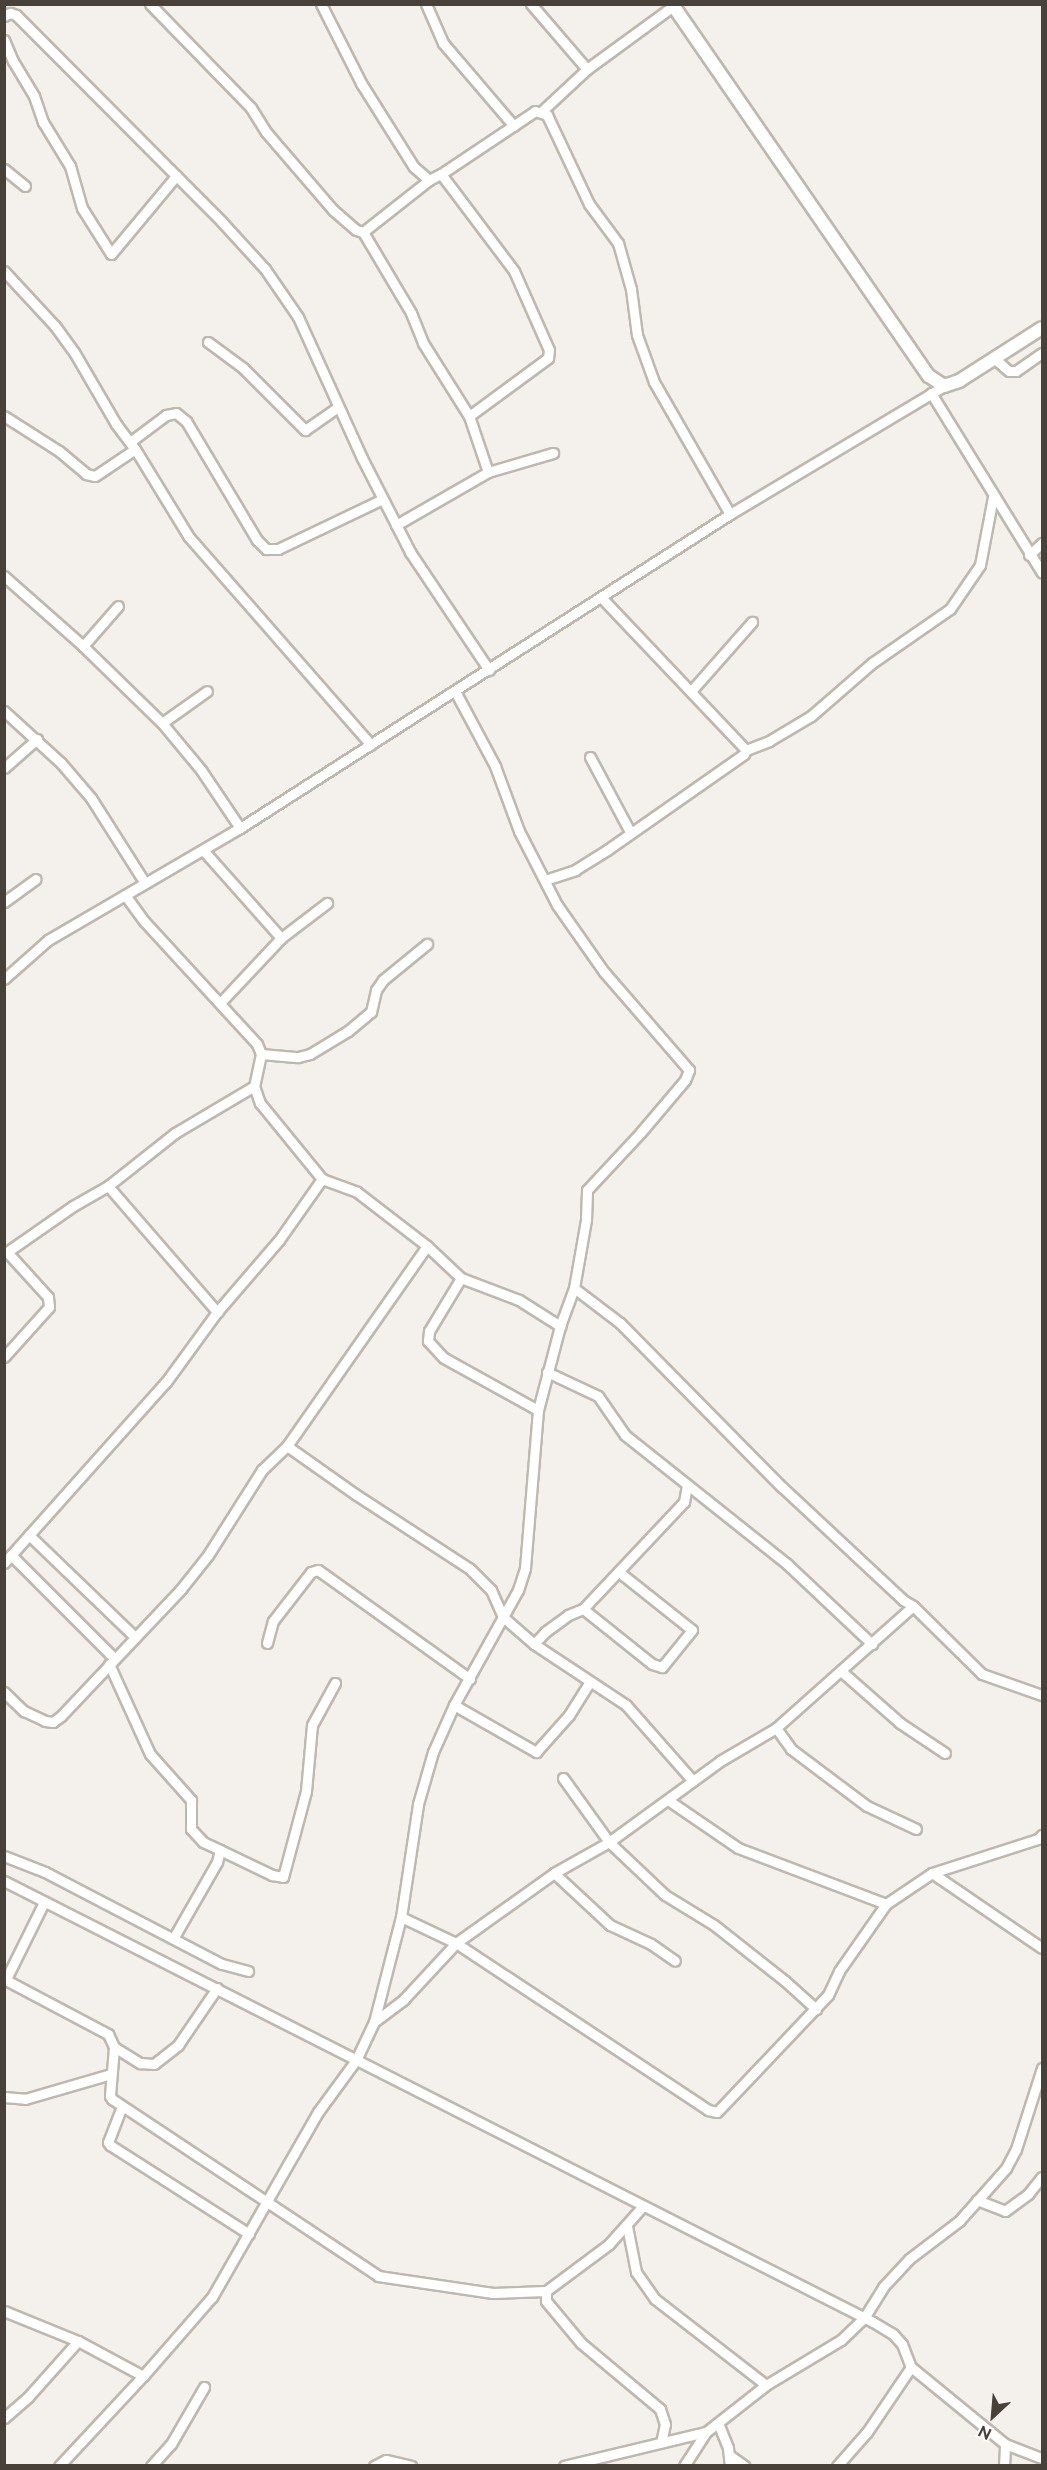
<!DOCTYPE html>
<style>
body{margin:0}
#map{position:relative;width:1047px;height:2470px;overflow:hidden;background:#f4f1ec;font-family:Raleway,sans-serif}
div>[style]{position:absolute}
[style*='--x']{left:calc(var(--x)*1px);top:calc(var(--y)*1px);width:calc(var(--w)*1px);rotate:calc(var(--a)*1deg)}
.roads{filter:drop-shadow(2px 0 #bfb8af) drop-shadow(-2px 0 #bfb8af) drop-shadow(0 2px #bfb8af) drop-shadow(0 -2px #bfb8af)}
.minor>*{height:9px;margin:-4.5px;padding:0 4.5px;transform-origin:4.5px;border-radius:4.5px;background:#fff}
.tertiary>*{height:12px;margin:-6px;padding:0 6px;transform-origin:6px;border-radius:6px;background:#fff}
span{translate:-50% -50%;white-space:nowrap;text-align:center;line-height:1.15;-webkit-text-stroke:4.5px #fff;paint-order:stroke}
.frame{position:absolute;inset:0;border:6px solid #48413a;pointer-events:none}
.north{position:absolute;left:963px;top:2386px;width:60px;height:60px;-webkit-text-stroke:4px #fff;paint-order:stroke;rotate:206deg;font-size:16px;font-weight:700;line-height:24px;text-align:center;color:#48413a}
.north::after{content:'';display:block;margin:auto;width:21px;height:27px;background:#48413a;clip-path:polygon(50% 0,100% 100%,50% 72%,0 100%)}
</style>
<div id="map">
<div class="roads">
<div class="minor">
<div style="--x:150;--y:4;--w:145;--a:45.8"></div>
<div style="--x:251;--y:108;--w:28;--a:58"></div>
<div style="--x:266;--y:132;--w:103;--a:49.3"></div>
<div style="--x:333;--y:210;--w:30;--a:41"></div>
<div style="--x:356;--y:230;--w:7;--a:16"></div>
<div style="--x:363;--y:232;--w:94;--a:59.3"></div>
<div style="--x:411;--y:313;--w:32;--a:68"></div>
<div style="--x:423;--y:343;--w:86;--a:57.8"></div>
<div style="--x:469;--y:416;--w:59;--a:71.3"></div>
<div style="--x:321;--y:4;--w:89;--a:63.1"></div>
<div style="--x:361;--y:83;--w:99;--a:57.8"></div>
<div style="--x:414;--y:167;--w:20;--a:41"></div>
<div style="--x:426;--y:4;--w:43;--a:66.4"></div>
<div style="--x:443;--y:43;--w:109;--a:49.5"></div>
<div style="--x:531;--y:4;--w:86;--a:49.3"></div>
<div style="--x:4;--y:16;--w:7;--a:-27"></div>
<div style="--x:10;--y:13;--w:6;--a:18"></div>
<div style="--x:16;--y:15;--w:292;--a:45.1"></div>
<div style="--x:222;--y:222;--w:64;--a:47.5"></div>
<div style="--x:265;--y:269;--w:58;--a:55.5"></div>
<div style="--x:298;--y:317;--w:155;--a:65.6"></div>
<div style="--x:362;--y:458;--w:106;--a:62.9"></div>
<div style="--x:410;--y:552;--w:142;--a:56.2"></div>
<div style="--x:4;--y:40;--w:23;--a:67"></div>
<div style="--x:13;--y:61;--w:41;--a:59"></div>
<div style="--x:34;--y:96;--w:28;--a:71"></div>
<div style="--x:43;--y:122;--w:52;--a:58.5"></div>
<div style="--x:70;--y:166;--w:44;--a:74.1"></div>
<div style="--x:82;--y:208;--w:54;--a:57.8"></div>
<div style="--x:111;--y:254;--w:102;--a:-50.2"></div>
<div style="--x:542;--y:111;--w:62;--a:-43"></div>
<div style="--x:587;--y:69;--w:107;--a:-36.2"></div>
<div style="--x:4;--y:169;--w:27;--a:39"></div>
<div style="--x:441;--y:174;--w:113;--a:-33.8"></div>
<div style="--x:535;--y:111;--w:13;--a:18"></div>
<div style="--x:547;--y:115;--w:98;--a:64.7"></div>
<div style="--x:589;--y:204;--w:49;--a:53.4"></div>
<div style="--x:618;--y:243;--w:48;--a:74.2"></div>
<div style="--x:631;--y:289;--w:46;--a:82.6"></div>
<div style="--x:637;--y:335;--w:50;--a:70.1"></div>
<div style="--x:654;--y:382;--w:152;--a:60.1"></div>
<div style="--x:363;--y:232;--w:84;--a:-38.2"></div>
<div style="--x:429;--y:180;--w:13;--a:-27"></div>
<div style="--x:441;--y:174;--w:121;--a:53"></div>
<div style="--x:514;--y:271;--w:86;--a:66.1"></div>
<div style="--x:549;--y:350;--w:8;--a:97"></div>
<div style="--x:548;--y:358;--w:98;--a:143.7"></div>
<div style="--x:4;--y:271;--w:75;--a:47.2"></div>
<div style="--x:55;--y:326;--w:32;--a:54"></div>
<div style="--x:74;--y:352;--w:83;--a:59.7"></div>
<div style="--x:116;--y:424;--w:31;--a:53"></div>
<div style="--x:135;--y:449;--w:103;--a:58.5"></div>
<div style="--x:189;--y:537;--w:276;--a:48.8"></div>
<div style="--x:208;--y:342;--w:44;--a:36.6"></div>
<div style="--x:243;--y:368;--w:88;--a:45"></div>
<div style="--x:305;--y:430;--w:40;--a:-34.9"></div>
<div style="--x:995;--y:359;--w:18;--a:41"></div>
<div style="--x:1009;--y:371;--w:7;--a:0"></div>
<div style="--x:1016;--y:371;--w:32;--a:-35"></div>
<div style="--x:931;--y:393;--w:211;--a:58.3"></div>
<div style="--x:4;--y:416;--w:65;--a:32.5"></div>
<div style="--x:59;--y:451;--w:35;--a:40"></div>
<div style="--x:86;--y:474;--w:9;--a:13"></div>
<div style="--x:95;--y:476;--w:48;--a:-34"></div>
<div style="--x:130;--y:442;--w:45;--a:-36.9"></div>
<div style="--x:166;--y:415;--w:10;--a:-11"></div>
<div style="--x:176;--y:413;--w:13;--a:39"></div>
<div style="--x:186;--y:421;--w:139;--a:59.2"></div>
<div style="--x:257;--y:540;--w:13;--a:45"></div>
<div style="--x:266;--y:549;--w:12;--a:0"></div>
<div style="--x:278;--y:549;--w:116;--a:-25.5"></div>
<div style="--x:396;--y:525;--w:106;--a:-29.9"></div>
<div style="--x:488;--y:472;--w:68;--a:-16.3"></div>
<div style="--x:1029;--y:555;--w:18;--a:-43"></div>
<div style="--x:4;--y:576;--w:106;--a:41.5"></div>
<div style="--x:83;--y:646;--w:110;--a:44.3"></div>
<div style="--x:162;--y:723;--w:61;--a:50.3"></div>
<div style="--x:201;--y:770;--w:70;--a:56.1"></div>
<div style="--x:83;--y:646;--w:53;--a:-48.8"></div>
<div style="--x:692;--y:690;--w:91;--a:-48.6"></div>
<div style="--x:4;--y:711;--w:77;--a:42.4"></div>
<div style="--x:61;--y:763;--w:46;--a:49.4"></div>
<div style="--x:91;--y:798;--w:101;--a:57.6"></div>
<div style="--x:162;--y:723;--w:55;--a:-35.4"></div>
<div style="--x:746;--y:750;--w:25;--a:-21"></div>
<div style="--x:769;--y:741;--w:49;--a:-30.8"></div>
<div style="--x:811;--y:716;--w:81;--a:-41"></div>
<div style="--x:872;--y:663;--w:95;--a:-34.7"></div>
<div style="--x:950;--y:609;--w:53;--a:-55.7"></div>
<div style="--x:980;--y:565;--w:69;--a:-79.2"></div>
<div style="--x:590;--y:757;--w:85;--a:61.9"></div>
<div style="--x:4;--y:768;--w:44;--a:-41.3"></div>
<div style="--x:203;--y:850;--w:118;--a:48.4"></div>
<div style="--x:545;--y:880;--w:32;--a:-18"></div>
<div style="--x:575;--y:870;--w:38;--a:-32"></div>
<div style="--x:607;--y:850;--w:167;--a:-35"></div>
<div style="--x:744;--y:754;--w:4;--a:-63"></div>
<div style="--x:746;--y:750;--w:209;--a:-133.5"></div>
<div style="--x:125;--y:895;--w:32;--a:54"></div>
<div style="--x:144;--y:921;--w:167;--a:47.4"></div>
<div style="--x:257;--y:1044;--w:11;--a:68"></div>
<div style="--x:261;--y:1054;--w:33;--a:102"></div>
<div style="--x:254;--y:1086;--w:18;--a:71"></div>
<div style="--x:260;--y:1103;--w:98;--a:50.8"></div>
<div style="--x:4;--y:902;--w:39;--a:-36"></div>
<div style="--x:4;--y:979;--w:59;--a:-41.6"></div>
<div style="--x:48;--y:940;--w:222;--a:-30.3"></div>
<div style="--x:240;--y:828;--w:582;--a:-32.65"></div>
<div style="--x:730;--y:514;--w:249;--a:-30.9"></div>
<div style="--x:220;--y:1003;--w:89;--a:-46.8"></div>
<div style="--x:281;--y:938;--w:58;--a:-37.3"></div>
<div style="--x:261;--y:1054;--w:37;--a:5"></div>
<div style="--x:298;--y:1057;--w:12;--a:-14"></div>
<div style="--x:310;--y:1054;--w:44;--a:-31.2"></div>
<div style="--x:348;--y:1031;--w:30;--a:-40"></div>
<div style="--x:371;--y:1012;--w:23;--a:-77"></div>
<div style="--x:376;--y:990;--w:12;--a:-55"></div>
<div style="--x:383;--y:980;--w:57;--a:-39.3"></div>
<div style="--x:108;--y:1186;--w:167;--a:49.1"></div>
<div style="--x:461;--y:1278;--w:62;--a:121.1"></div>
<div style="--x:429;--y:1331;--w:10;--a:96"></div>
<div style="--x:428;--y:1341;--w:23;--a:47"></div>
<div style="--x:444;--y:1358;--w:107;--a:29"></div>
<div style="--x:574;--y:1288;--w:58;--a:37.3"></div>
<div style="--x:620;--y:1323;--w:231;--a:45.4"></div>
<div style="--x:782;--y:1487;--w:166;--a:43"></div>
<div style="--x:903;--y:1600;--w:12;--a:31"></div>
<div style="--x:913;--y:1606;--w:97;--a:44.6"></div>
<div style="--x:982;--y:1674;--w:64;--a:19.3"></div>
<div style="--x:4;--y:1357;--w:67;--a:-48"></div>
<div style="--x:49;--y:1307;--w:10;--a:-96"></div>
<div style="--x:48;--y:1297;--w:61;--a:-132.3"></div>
<div style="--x:7;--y:1252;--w:80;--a:-34.9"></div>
<div style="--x:73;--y:1206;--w:40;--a:-29.7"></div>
<div style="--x:108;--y:1186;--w:85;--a:-38.3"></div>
<div style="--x:175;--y:1133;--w:92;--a:-30.7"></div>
<div style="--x:547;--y:1372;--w:56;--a:25.2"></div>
<div style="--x:598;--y:1396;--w:47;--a:55.3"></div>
<div style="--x:625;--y:1435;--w:207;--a:38.5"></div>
<div style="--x:787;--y:1564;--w:117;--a:43.3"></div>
<div style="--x:287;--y:1446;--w:244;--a:-55"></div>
<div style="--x:29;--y:1535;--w:147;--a:43.9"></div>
<div style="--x:11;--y:1555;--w:146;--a:45"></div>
<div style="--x:4;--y:1563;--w:243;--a:-48.2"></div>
<div style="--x:166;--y:1382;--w:87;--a:-53.9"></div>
<div style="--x:217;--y:1312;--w:95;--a:-49.3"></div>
<div style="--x:279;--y:1240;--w:75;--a:-54.8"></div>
<div style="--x:322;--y:1179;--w:37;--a:20"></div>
<div style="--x:357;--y:1192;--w:88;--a:37.6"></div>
<div style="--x:427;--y:1246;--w:47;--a:43.3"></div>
<div style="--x:461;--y:1278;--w:62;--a:20.8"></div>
<div style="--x:519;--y:1300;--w:49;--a:32.4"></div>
<div style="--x:619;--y:1572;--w:93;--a:38.5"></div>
<div style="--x:692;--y:1630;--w:48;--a:129"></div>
<div style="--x:662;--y:1667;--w:10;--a:-163"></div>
<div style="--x:652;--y:1664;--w:88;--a:-141.4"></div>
<div style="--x:583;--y:1609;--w:147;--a:-46.7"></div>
<div style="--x:684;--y:1502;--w:17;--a:-80"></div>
<div style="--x:267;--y:1643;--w:23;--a:-75"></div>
<div style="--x:273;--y:1621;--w:62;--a:-52.2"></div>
<div style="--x:311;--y:1572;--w:7;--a:-16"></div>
<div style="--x:318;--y:1570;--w:187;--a:35.6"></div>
<div style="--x:534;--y:1644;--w:16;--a:-47"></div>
<div style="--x:545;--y:1632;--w:29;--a:-36"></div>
<div style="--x:568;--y:1615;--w:16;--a:-22"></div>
<div style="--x:109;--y:1664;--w:99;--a:65.5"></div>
<div style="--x:150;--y:1754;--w:62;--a:48.3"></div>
<div style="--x:191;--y:1800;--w:29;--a:90"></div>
<div style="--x:191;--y:1829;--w:18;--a:47"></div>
<div style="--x:203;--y:1842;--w:19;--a:25"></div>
<div style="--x:220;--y:1850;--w:12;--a:104"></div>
<div style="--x:217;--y:1862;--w:86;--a:119.8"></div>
<div style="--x:841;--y:1671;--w:79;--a:41.4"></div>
<div style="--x:900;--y:1723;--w:54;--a:33.7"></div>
<div style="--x:4;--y:1692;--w:28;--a:44"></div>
<div style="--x:24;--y:1711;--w:23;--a:25"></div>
<div style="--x:45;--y:1721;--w:8;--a:7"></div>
<div style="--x:53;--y:1722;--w:10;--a:-37"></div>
<div style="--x:61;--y:1716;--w:175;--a:-46.6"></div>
<div style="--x:181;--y:1589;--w:43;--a:-51.5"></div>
<div style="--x:208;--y:1555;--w:101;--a:-57.6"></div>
<div style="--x:262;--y:1470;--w:35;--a:-44"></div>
<div style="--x:287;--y:1446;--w:83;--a:35.2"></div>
<div style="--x:355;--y:1494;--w:137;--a:33.1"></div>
<div style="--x:470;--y:1569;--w:30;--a:45"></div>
<div style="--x:491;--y:1590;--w:30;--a:66"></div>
<div style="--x:503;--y:1617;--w:41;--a:41.1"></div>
<div style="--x:534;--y:1644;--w:110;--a:33.5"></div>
<div style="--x:626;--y:1705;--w:101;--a:48.6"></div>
<div style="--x:454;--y:1705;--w:95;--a:29.8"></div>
<div style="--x:536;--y:1752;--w:50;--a:-48.3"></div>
<div style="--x:569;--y:1715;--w:38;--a:-58"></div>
<div style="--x:776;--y:1728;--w:26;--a:54"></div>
<div style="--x:791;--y:1749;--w:95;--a:36.9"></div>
<div style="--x:867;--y:1806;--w:54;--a:25.1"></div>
<div style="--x:563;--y:1778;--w:79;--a:54.3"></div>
<div style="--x:609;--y:1842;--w:77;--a:43.4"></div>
<div style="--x:665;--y:1895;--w:57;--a:31.5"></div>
<div style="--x:714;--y:1925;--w:90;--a:38.3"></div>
<div style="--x:785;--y:1981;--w:42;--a:42.1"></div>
<div style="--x:668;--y:1800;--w:85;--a:34.4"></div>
<div style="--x:738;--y:1848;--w:158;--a:20.7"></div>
<div style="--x:220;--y:1850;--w:58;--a:25.7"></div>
<div style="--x:272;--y:1875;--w:11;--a:10"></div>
<div style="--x:283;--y:1877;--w:89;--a:-75"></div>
<div style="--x:306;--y:1791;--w:66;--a:-84.8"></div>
<div style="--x:312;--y:1725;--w:48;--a:-61.3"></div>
<div style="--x:4;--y:1856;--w:44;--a:21.3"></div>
<div style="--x:45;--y:1872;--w:199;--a:27.5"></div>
<div style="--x:222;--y:1964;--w:27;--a:15"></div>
<div style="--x:554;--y:1873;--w:76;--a:42.9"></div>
<div style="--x:610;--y:1925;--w:45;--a:24.9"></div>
<div style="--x:651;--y:1944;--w:29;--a:35"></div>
<div style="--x:932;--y:1873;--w:133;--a:34.3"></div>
<div style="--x:4;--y:1881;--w:974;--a:26.91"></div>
<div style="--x:873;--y:2322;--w:23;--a:31"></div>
<div style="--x:893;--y:2334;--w:13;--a:48"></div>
<div style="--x:902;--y:2344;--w:25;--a:69"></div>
<div style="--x:911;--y:2367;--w:122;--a:39.3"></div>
<div style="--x:1005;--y:2444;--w:40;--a:21"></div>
<div style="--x:401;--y:1917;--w:61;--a:25.3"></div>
<div style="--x:456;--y:1943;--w:302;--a:33.5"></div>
<div style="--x:708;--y:2110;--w:9;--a:13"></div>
<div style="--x:717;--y:2112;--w:161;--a:-46.5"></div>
<div style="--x:828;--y:1995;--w:26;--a:-65"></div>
<div style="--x:839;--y:1971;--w:82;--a:-55"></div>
<div style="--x:886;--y:1904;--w:55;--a:-34"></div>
<div style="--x:932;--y:1873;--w:111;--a:-17.8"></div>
<div style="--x:1038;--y:1839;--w:6;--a:-45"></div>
<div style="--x:4;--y:1979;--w:118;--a:27.9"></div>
<div style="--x:108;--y:2034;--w:14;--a:65"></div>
<div style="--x:114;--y:2047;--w:49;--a:94.7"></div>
<div style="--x:110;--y:2096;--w:4;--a:56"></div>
<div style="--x:112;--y:2099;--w:320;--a:33.6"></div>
<div style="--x:378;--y:2276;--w:116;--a:8.4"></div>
<div style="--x:493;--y:2293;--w:53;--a:-2.2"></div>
<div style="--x:546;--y:2291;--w:79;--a:-36.7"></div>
<div style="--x:609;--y:2244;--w:50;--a:-48.3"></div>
<div style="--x:6;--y:1979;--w:86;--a:-63.7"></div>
<div style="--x:374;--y:2022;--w:38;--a:-37"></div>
<div style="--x:404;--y:1999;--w:76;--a:-47.1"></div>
<div style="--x:456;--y:1943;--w:120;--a:-35.5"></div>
<div style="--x:554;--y:1873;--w:63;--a:-29.4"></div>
<div style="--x:609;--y:1842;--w:137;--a:-36.1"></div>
<div style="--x:720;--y:1761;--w:65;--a:-30.5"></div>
<div style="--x:776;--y:1728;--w:183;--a:-41.7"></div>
<div style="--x:114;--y:2047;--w:31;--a:32"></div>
<div style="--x:140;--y:2063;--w:14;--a:4"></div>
<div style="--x:154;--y:2064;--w:31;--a:-38"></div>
<div style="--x:178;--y:2045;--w:69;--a:-55.6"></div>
<div style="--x:4;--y:2097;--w:21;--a:5"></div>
<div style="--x:25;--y:2099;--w:90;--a:-16.2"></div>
<div style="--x:122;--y:2106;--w:39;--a:111"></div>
<div style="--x:108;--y:2142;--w:4;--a:56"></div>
<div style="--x:110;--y:2145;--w:165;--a:32.6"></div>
<div style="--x:977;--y:2200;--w:30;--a:21"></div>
<div style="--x:1005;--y:2211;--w:29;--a:-36"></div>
<div style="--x:1028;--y:2194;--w:22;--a:-51"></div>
<div style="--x:627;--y:2226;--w:47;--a:78.9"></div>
<div style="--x:636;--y:2272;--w:33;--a:55"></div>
<div style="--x:655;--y:2299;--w:140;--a:37.8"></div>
<div style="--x:546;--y:2291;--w:10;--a:90"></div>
<div style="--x:546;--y:2301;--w:55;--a:50.2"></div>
<div style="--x:581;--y:2343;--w:103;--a:39.9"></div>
<div style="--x:660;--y:2409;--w:16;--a:72"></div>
<div style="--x:665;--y:2424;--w:19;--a:102"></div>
<div style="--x:4;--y:2311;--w:80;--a:22.1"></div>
<div style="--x:78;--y:2341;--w:74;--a:28.3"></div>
<div style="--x:4;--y:2418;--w:32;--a:-41"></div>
<div style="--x:28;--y:2397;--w:75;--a:-48.2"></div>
<div style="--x:718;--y:2423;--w:27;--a:68"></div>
<div style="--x:728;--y:2448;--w:18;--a:84"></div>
<div style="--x:729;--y:2455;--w:19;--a:35"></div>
<div style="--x:59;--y:2466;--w:123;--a:-47"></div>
<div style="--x:143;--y:2376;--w:105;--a:-48.9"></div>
<div style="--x:212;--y:2297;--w:213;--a:-60.2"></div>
<div style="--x:318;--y:2112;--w:64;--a:-53.8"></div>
<div style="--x:356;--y:2060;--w:42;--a:-64.7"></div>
<div style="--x:374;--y:2022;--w:108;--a:-75.6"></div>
<div style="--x:401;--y:1917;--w:114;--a:-81.4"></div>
<div style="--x:418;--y:1804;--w:54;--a:-73.9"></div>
<div style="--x:433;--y:1752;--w:51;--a:-65.9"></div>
<div style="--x:454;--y:1705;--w:132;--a:-60.9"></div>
<div style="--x:518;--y:1590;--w:23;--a:-72"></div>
<div style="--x:525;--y:1568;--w:159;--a:-85.3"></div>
<div style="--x:538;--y:1410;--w:87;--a:-75.3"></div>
<div style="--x:560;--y:1326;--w:40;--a:-69.8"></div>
<div style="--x:574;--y:1288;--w:69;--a:-80"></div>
<div style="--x:586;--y:1220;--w:30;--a:-88"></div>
<div style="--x:587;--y:1190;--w:79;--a:-47"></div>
<div style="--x:641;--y:1132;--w:68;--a:-49.8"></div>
<div style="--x:685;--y:1080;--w:11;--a:-68"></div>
<div style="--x:689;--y:1070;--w:130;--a:-130.9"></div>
<div style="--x:604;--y:972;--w:82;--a:-125"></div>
<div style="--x:557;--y:905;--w:83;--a:-117.2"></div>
<div style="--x:519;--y:831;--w:69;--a:-110.3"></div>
<div style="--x:495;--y:766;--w:85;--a:-118.1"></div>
<div style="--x:151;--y:2466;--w:30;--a:-48"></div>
<div style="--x:171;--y:2444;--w:66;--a:-59.9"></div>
<div style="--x:374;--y:2466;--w:13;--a:-27"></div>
<div style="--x:386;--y:2460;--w:26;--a:13"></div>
<div style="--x:564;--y:2466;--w:146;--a:-13.5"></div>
<div style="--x:706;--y:2432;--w:76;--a:-38.1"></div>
<div style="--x:766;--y:2385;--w:87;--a:-31"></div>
<div style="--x:841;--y:2340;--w:32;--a:-44"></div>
<div style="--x:864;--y:2318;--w:36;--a:-58"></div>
<div style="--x:883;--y:2287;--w:38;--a:-47"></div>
<div style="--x:909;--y:2259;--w:63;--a:-37.2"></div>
<div style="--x:959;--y:2221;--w:71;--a:-48.4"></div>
<div style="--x:1006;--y:2168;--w:21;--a:-62"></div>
<div style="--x:1016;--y:2149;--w:85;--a:-72.2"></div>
<div style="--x:684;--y:2466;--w:40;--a:-57.1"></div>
<div style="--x:837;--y:2466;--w:45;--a:-48.6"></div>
<div style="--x:867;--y:2432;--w:78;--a:-55.9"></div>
<div style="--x:1004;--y:2466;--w:22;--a:-87"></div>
</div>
<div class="tertiary">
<div style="--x:672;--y:4;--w:452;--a:55.4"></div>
<div style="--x:929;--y:376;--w:18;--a:34"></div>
<div style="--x:944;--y:386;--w:16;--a:-18"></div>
<div style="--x:959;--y:381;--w:98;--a:-32.6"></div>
</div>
</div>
<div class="frame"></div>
<div class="north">N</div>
</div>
